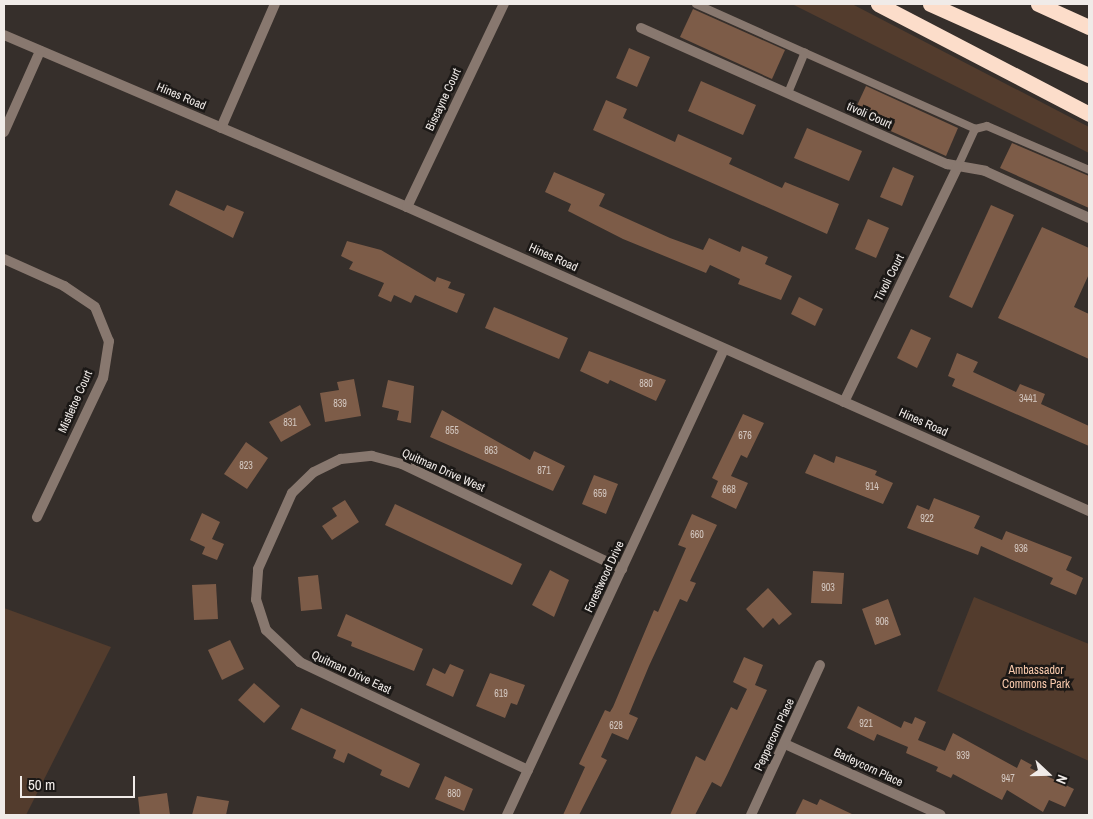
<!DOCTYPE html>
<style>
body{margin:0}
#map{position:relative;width:1093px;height:819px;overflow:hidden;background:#362f2b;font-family:"Archivo Narrow",sans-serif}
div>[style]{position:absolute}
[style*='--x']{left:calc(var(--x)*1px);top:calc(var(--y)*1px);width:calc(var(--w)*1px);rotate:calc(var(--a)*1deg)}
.green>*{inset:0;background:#533c2d}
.building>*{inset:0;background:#7d5c48}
.service>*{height:8px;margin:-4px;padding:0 4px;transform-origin:4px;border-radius:4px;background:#88786f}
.minor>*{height:10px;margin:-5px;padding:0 5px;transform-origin:5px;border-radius:5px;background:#88786f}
.motorway>*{height:15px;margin:-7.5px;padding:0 7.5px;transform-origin:7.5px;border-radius:7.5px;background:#fcddca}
span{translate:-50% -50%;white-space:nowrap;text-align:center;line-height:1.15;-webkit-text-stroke:5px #1b1816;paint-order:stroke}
.number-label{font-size:10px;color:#d3c7c0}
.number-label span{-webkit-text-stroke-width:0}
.street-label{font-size:12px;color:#f0ebe8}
.park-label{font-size:12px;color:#f8c9ac}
.frame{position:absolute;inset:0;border:5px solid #f0ebe8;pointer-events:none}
.north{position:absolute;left:1023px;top:749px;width:50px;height:50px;-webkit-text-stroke:4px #1b1816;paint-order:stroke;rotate:111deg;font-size:14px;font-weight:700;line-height:20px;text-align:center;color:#f0ebe8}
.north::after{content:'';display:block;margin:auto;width:18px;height:22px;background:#f0ebe8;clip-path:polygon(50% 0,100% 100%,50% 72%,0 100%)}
.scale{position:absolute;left:20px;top:776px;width:115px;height:22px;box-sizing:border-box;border:2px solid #f0ebe8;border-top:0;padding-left:6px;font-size:15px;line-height:18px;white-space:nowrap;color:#f0ebe8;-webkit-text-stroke:4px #1b1816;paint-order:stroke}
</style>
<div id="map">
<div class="green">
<div style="clip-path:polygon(792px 4px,852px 4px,1089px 127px,1089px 153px)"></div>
<div style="clip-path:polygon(974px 597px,1089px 644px,1089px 761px,937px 691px)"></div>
<div style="clip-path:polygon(4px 608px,111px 647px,26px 815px,4px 815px)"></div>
</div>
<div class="building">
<div style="clip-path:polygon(693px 9px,785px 50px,772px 79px,680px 37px)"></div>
<div style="clip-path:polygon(629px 48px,650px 57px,637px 87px,616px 78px)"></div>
<div style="clip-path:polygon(701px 81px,756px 105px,743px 135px,688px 111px)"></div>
<div style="clip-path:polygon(866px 86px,958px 128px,946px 156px,853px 114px)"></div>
<div style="clip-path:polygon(606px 100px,627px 109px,623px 118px,675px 142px,678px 134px,732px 158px,729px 164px,782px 188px,785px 182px,839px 204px,827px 234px,593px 130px)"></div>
<div style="clip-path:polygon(807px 128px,862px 151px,849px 181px,794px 158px)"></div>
<div style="clip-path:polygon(1012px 143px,1089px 176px,1089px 208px,1000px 168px)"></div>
<div style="clip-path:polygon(893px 167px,914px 176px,902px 206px,880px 197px)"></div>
<div style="clip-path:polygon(554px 172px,605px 194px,599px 206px,670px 238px,703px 250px,709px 238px,740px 252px,742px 246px,768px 257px,765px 264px,792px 276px,781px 300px,738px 284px,740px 279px,710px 265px,706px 273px,623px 239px,568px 211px,571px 204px,545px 192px)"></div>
<div style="clip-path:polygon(176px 190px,224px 211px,227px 205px,244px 212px,233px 238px,169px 205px)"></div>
<div style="clip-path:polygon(991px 205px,1014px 215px,972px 308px,949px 297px)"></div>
<div style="clip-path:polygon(868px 219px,889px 228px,876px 258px,855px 249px)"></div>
<div style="clip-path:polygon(1042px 227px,1089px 248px,1089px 274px,1074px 307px,1089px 314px,1089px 359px,998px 318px)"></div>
<div style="clip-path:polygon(347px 241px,381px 250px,435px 282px,437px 277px,451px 282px,448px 288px,465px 294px,457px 313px,415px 295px,411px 303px,394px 295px,391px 302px,378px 296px,384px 283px,349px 269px,353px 262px,341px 256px)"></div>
<div style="clip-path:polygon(799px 297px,823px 309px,815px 326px,791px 314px)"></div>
<div style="clip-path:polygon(494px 307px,568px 338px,559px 359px,485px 328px)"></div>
<div style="clip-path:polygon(911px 329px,931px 338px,917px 368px,897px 358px)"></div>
<div style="clip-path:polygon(589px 351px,666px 380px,656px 401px,610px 380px,608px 384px,580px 371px)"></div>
<div style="clip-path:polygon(957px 353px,978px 362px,973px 372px,1016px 392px,1020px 384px,1045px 394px,1041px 404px,1089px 426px,1089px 446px,952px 386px,955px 379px,948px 376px)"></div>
<div style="clip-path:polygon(354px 379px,361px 416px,325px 422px,320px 393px,339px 390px,337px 382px)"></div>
<div style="clip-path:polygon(388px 380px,414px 386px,411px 423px,397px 420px,399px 411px,382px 407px)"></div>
<div style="clip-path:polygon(300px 405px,311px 425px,281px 442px,269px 422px)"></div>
<div style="clip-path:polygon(442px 410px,530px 460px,534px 451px,565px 466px,553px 491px,430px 437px)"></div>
<div style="clip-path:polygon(743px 414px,764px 423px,747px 458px,741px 455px,731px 476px,748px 483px,736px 509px,711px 497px,718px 481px,712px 478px)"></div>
<div style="clip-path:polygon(246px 442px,268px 458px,247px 489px,224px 474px)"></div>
<div style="clip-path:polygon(814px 454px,834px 463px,836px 456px,877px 471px,875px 475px,893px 483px,883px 504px,805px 473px)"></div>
<div style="clip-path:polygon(594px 475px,618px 484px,606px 514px,582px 504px)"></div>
<div style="clip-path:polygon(934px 498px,980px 516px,974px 528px,1002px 540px,1006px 531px,1072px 557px,1066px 570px,1083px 578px,1076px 595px,1050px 584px,1053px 578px,981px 546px,978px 555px,907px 528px,917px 505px,929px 510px)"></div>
<div style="clip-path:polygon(345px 500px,359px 522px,332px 540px,322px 526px,337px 516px,332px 508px)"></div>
<div style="clip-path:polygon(395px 504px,522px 564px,512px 585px,385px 525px)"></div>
<div style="clip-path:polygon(202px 513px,220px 522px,212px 539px,224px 544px,217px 560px,202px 554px,205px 547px,190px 540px)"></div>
<div style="clip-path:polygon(692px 514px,717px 525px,690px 581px,696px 583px,687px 602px,680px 599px,649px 666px,629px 714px,638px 718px,628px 740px,612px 733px,601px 757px,607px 760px,579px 815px,563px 815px,585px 767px,579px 764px,605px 710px,610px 712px,613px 707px,654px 610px,658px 612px,686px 548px,678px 545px)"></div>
<div style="clip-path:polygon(550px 570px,569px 580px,554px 617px,532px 605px)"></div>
<div style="clip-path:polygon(813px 571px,844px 573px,842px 604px,811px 603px)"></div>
<div style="clip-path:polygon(318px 575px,322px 609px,301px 611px,298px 577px)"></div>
<div style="clip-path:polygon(216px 584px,218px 619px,194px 620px,192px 585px)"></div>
<div style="clip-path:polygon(768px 588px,792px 614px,779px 625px,773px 618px,763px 628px,746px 609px)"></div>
<div style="clip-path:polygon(888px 599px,901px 635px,875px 645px,862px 609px)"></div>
<div style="clip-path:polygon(346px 614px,423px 649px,414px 671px,351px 646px,352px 642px,337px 636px)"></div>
<div style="clip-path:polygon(230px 640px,244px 669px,222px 680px,208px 650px)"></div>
<div style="clip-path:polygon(744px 657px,763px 665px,755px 685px,767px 690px,728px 773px,721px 787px,712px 782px,695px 815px,670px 815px,696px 756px,705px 761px,731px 707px,737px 710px,747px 689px,733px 682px)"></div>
<div style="clip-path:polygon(450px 664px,464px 670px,453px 697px,426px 685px,433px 668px,445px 674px)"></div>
<div style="clip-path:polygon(490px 673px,525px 685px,517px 705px,511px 703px,505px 718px,476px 706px)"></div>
<div style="clip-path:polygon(254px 683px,280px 706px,264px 723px,238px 700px)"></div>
<div style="clip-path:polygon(858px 706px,901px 728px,904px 721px,912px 724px,915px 717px,926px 722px,918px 740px,945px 751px,953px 733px,1017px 768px,1021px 759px,1032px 765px,1030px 768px,1074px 789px,1065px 807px,1049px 800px,1043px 812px,1007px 790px,1002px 800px,953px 774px,951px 778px,936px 771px,938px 767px,906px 753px,908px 747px,877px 734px,874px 741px,847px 728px)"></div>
<div style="clip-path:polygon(301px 708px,420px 764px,409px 788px,380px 775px,382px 770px,348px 753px,344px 763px,333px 758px,336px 750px,291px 729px)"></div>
<div style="clip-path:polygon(445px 776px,473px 789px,464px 811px,435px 799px)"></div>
<div style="clip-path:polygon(167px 793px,170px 815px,140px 815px,138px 797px)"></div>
<div style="clip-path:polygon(197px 796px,229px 801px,226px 815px,192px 815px)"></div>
<div style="clip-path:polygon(803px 799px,817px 805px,820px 799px,854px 815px,795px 815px)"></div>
</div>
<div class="service">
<div style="--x:696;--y:4;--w:306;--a:24.1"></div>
<div style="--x:788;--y:93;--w:44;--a:-67.5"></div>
<div style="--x:958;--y:166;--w:41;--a:-65.3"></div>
<div style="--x:975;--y:129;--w:12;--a:-14"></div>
<div style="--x:987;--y:126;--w:111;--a:23.3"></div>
</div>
<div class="minor">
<div style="--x:641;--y:28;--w:335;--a:24"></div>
<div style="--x:947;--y:164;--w:39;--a:10"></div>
<div style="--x:985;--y:171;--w:114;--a:24.3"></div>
<div style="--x:4;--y:35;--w:438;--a:23.1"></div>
<div style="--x:407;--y:207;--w:747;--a:24.02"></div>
<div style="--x:221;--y:128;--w:135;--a:-66.5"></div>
<div style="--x:4;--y:132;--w:89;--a:-66"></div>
<div style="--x:407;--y:207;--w:225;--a:-64.5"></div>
<div style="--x:4;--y:259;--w:66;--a:24.2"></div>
<div style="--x:64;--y:286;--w:37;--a:34"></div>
<div style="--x:95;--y:307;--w:37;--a:68"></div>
<div style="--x:109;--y:341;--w:37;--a:99"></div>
<div style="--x:103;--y:378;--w:154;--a:115.4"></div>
<div style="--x:844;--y:402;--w:262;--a:-64.2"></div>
<div style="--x:785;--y:744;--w:171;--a:24.5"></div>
<div style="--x:528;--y:770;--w:252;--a:-154.7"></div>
<div style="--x:300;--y:662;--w:47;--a:-136.7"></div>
<div style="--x:266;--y:630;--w:32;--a:-108"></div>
<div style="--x:256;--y:600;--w:31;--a:-86"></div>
<div style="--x:258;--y:569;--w:83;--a:-65.9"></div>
<div style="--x:292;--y:493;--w:30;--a:-44"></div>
<div style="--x:314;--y:472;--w:30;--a:-26"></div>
<div style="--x:341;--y:459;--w:31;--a:-6"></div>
<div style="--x:372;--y:456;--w:31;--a:15"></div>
<div style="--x:402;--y:464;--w:244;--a:25.5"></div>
<div style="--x:507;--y:815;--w:514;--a:-65.03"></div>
<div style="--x:751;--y:815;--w:165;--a:-65.3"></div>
</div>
<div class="motorway">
<div style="--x:878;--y:4;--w:238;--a:27.5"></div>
<div style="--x:930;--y:4;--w:174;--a:24.1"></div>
<div style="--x:1038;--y:4;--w:56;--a:24.3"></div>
</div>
<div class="number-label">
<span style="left:646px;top:384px">880</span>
<span style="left:1028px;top:399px">3441</span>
<span style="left:340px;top:404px">839</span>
<span style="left:290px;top:423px">831</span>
<span style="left:452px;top:431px">855</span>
<span style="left:745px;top:436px">676</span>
<span style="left:491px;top:451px">863</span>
<span style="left:246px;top:466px">823</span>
<span style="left:544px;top:471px">871</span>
<span style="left:872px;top:487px">914</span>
<span style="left:729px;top:490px">668</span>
<span style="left:600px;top:494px">659</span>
<span style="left:927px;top:519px">922</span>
<span style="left:697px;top:535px">660</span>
<span style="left:1021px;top:549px">936</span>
<span style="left:828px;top:588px">903</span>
<span style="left:882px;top:622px">906</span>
<span style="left:501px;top:694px">619</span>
<span style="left:866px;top:724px">921</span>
<span style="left:616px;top:726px">628</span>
<span style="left:963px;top:756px">939</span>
<span style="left:1008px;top:779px">947</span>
<span style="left:454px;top:794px">880</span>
</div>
<div class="street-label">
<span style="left:181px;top:97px;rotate:23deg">Hines Road</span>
<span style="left:444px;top:100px;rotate:-65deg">Biscayne Court</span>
<span style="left:869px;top:116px;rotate:24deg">tivoli Court</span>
<span style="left:553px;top:258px;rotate:24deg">Hines Road</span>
<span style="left:890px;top:278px;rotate:-63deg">Tivoli Court</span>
<span style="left:76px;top:402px;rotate:-66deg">Mistletoe Court</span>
<span style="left:923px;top:423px;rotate:24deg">Hines Road</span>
<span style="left:443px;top:471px;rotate:24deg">Quitman Drive West</span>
<span style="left:605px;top:577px;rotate:-65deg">Forestwood Drive</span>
<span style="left:351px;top:673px;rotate:25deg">Quitman Drive East</span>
<span style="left:775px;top:735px;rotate:-65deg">Peppercorn Place</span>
<span style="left:868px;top:768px;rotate:25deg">Barleycorn Place</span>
</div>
<div class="park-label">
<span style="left:1036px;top:678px">Ambassador<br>Commons Park</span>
</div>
<div class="frame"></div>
<div class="north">N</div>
<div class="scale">50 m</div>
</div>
